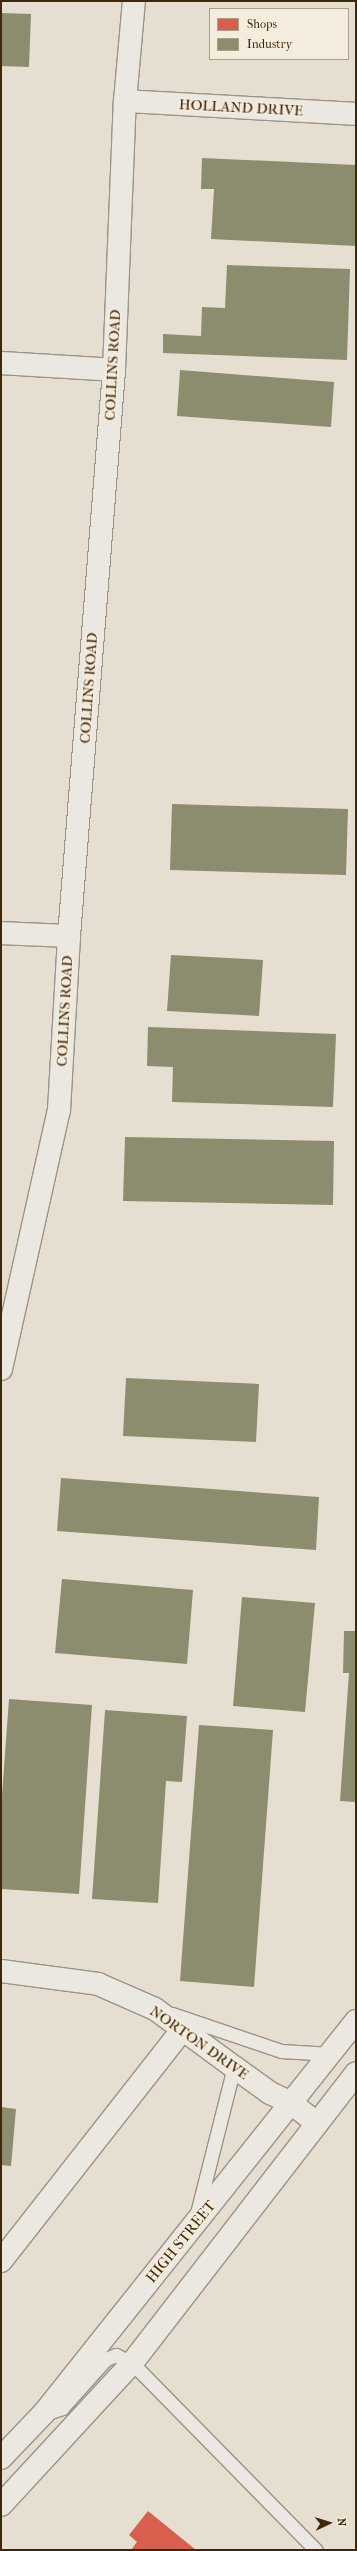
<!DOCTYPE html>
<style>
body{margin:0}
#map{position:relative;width:357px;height:2551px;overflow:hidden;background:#e6dfd1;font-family:"IM FELL French Canon",serif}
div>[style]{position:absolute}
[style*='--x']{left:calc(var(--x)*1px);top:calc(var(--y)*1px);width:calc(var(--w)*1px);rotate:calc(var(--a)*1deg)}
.shops>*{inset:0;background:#d6604d}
.industry>*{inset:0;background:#8c8c6e}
.roads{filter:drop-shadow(1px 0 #9a9387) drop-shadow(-1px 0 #9a9387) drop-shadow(0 1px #9a9387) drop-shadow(0 -1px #9a9387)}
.service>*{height:13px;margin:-6.5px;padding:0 6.5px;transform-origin:6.5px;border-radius:6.5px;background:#ebe8e1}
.minor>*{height:22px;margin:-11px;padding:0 11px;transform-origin:11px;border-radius:11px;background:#ebe8e1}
.secondary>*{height:22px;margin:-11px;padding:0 11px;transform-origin:11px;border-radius:11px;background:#ebe8e1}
span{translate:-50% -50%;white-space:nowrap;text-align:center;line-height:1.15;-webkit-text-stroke:4px #f4ecdc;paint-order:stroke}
.street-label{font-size:15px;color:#40260a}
.frame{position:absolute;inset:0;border:2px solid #40260a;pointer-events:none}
.legend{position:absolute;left:209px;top:8px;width:140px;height:52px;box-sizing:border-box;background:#f4ecdc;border:1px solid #ac9d88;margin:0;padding:5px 7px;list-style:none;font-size:12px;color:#40260a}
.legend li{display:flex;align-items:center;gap:8px;height:20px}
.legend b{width:20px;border:1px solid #ac9d88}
.north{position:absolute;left:309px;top:2503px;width:40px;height:40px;-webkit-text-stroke:3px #f4ecdc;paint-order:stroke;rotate:86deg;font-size:11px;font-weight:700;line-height:16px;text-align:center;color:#40260a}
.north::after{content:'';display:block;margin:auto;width:14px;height:18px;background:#40260a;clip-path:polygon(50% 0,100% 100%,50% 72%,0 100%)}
</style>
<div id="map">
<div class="shops">
<div style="clip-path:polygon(148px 2511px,196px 2550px,131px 2550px,137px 2542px,129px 2535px)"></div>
</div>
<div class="industry">
<div style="clip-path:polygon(1px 13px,31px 14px,29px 67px,1px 66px)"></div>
<div style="clip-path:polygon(202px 158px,356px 165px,356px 246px,211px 239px,214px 189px,201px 189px)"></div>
<div style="clip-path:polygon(227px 265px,350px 269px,347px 360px,163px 353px,163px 334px,201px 336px,202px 307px,225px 308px)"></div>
<div style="clip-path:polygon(180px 370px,334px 382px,331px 427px,177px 416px)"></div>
<div style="clip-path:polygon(172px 804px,348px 809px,346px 875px,170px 870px)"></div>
<div style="clip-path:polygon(171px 955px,263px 960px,259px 1016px,167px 1011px)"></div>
<div style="clip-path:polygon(148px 1027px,336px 1034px,333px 1107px,172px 1102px,173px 1067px,147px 1066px)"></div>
<div style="clip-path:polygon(125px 1137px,334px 1141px,333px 1205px,123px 1201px)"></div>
<div style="clip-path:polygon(126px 1378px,259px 1384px,256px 1442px,123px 1436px)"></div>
<div style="clip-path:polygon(61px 1478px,319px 1497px,316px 1550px,57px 1531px)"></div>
<div style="clip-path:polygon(62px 1579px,193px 1590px,187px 1664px,55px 1653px)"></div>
<div style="clip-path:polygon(242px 1597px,315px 1603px,305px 1712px,233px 1706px)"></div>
<div style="clip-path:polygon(344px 1631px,356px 1631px,356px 1802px,340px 1801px,349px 1673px,343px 1673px)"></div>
<div style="clip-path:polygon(9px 1699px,92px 1705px,79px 1894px,1px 1889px,1px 1809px)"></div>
<div style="clip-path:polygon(105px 1710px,187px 1716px,182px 1782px,166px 1781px,158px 1903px,92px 1899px)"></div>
<div style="clip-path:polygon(199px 1725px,273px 1730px,254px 1987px,180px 1981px)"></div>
<div style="clip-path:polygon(1px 2107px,16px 2109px,11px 2166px,1px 2165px)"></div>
</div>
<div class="roads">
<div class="service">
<div style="--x:172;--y:2014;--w:115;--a:18.7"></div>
<div style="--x:281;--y:2051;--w:50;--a:3.4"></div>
<div style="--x:196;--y:2217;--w:155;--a:-75.8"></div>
<div style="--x:50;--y:2412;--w:13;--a:-18"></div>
<div style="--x:62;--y:2408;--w:66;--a:-48.1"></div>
<div style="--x:106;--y:2359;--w:11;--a:-22"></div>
<div style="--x:116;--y:2355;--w:18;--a:27"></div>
<div style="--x:132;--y:2363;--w:262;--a:45.5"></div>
</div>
<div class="minor">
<div style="--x:125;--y:101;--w:231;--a:3.2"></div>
<div style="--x:1;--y:363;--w:113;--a:3.5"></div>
<div style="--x:1;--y:933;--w:68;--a:2.5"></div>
<div style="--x:1;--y:1369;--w:265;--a:-77.4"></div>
<div style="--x:59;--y:1110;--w:174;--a:-86.7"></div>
<div style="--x:69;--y:936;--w:568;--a:-85.45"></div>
<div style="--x:114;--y:370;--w:269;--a:-87.7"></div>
<div style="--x:125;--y:101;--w:100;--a:-84.9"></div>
<div style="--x:1;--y:1971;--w:98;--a:7.6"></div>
<div style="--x:98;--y:1984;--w:62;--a:23.7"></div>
<div style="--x:155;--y:2009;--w:98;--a:36.3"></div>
<div style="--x:234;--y:2067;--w:44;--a:35.8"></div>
<div style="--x:270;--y:2093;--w:23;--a:25"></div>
<div style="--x:291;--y:2103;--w:33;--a:38"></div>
<div style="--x:1;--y:2261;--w:295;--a:-51.9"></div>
</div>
<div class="secondary">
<div style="--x:1;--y:2458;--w:62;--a:-46.3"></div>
<div style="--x:44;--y:2413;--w:501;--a:-51.48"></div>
<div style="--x:1;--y:2505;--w:193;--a:-47.3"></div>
<div style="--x:132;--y:2363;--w:366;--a:-52.3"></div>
</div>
</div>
<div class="street-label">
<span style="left:241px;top:108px;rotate:3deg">HOLLAND DRIVE</span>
<span style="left:113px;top:365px;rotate:-87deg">COLLINS ROAD</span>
<span style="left:89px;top:688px;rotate:-86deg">COLLINS ROAD</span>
<span style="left:65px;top:1011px;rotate:-87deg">COLLINS ROAD</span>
<span style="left:199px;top:2043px;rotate:35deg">NORTON DRIVE</span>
<span style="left:181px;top:2242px;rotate:-51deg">HIGH STREET</span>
</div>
<div class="frame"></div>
<ul class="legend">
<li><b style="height:11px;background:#d6604d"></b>Shops</li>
<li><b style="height:11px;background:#8c8c6e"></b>Industry</li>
</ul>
<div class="north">N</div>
</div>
